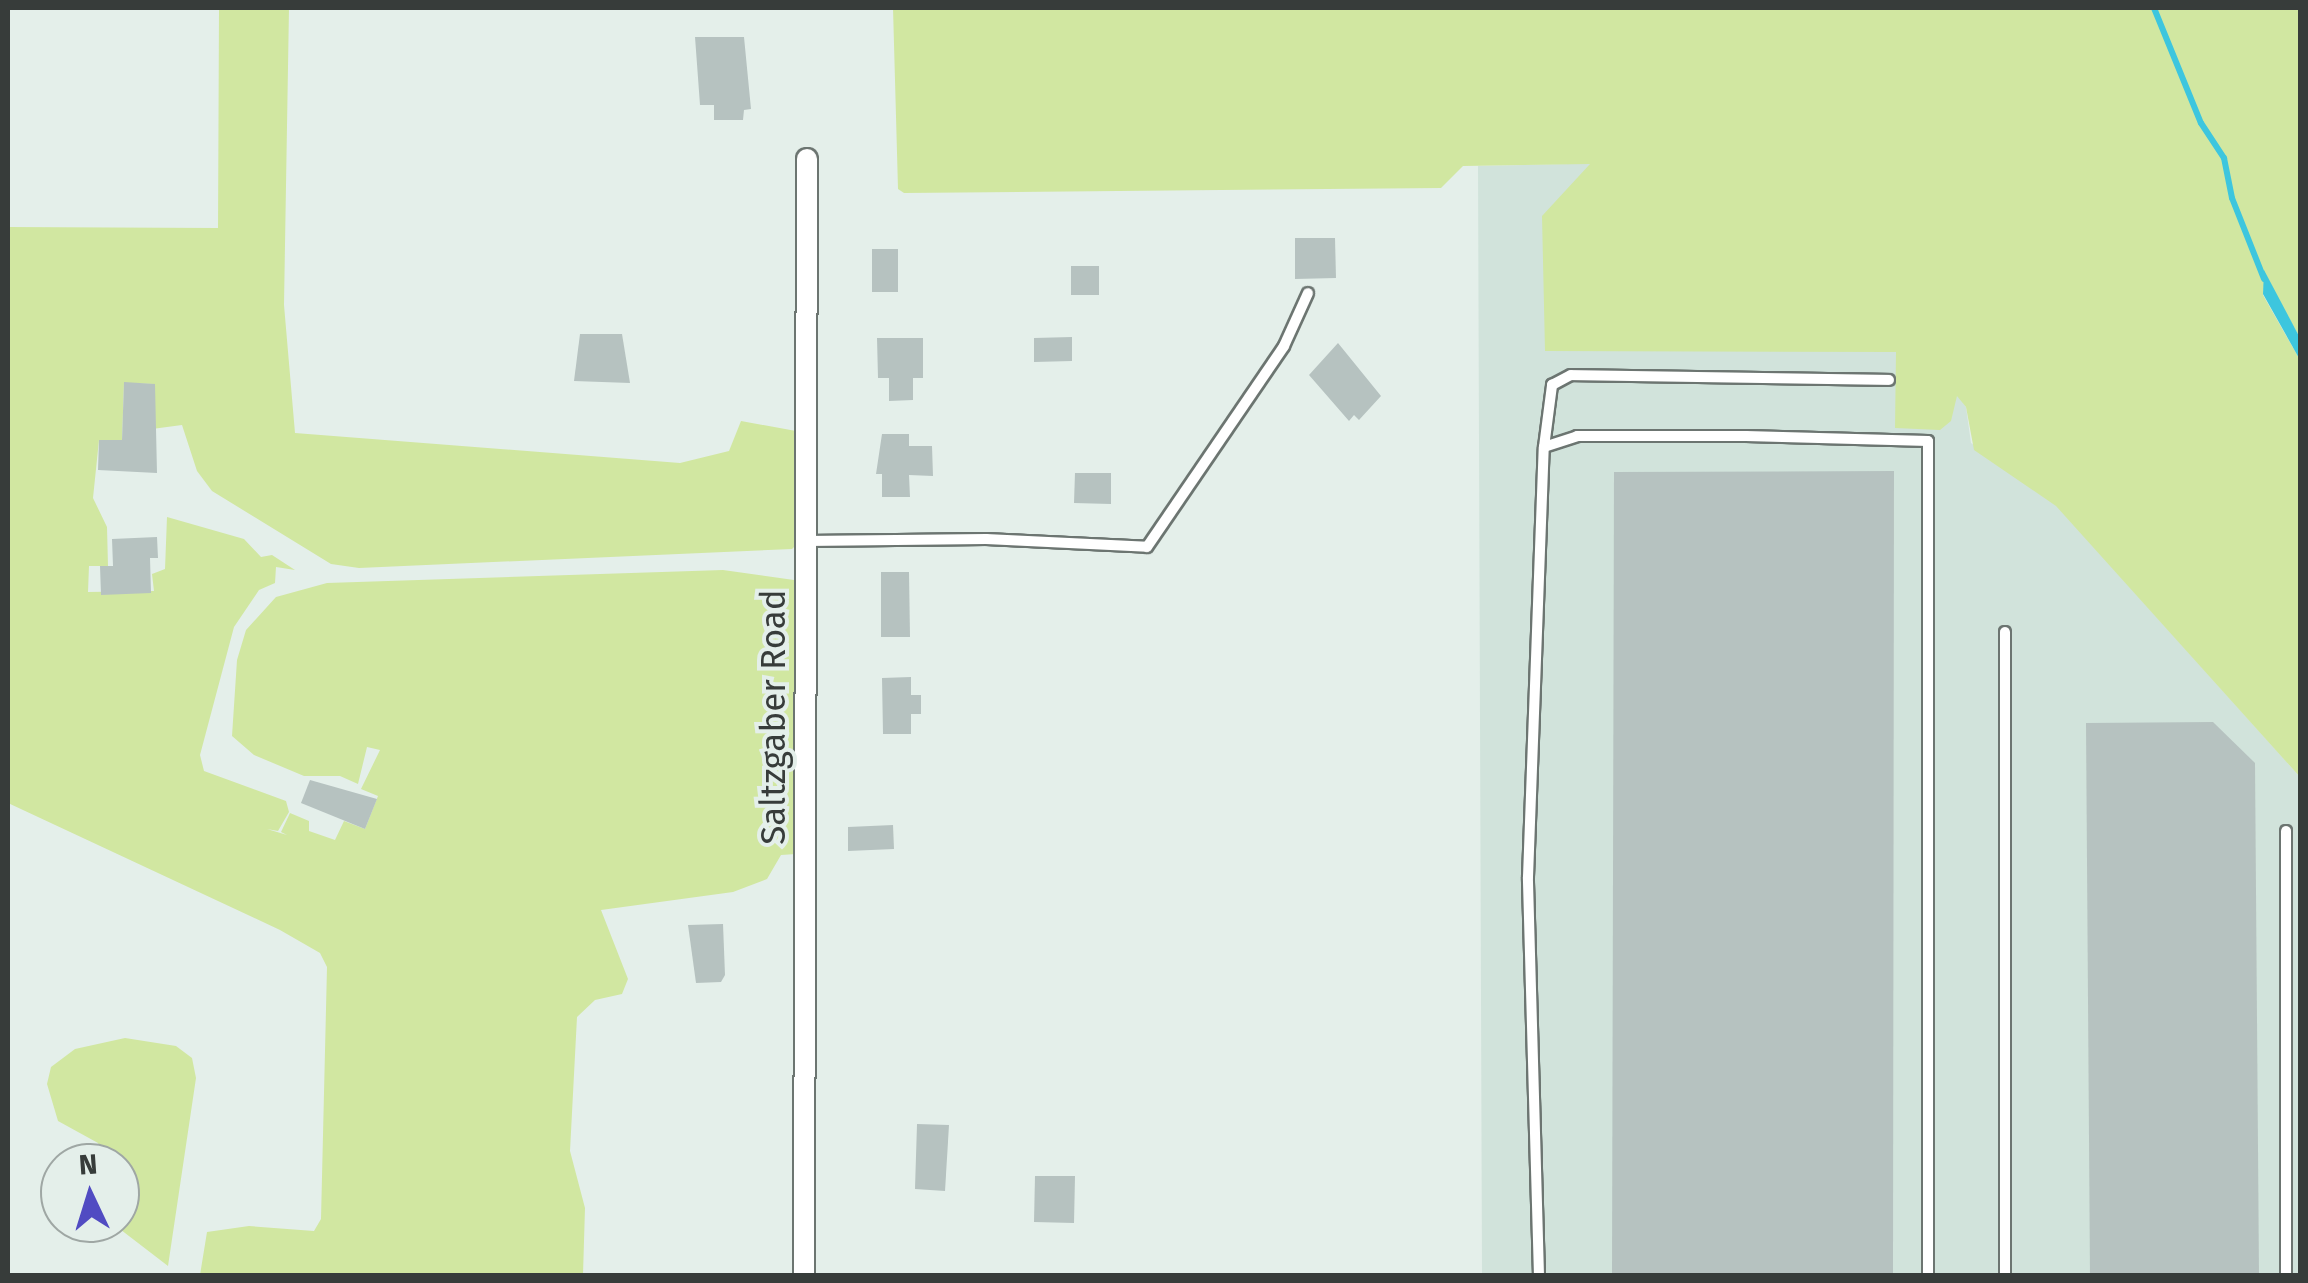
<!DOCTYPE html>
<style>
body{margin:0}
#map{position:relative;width:2308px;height:1283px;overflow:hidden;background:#e4efea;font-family:"Fira Sans",sans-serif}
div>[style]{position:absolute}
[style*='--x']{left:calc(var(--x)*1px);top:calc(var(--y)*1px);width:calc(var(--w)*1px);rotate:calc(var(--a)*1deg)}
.built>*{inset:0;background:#d1e3db}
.green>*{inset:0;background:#d1e7a1}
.water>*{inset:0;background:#3dc6de}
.stream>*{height:6px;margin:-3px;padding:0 3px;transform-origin:3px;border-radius:3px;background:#3dc6de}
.building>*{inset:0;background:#b6c2c0}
.roads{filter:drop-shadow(2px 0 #6c7571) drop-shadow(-2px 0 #6c7571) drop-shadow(0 2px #6c7571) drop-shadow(0 -2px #6c7571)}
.lane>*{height:10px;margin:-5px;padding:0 5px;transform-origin:5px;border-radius:5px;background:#fff}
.street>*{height:20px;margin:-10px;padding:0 10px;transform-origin:10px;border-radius:10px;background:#fff}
span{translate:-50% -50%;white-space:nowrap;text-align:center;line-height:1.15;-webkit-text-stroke:8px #e4efea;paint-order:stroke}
.street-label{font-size:35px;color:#373c3a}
.frame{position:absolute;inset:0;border:10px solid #373c3a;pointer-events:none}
.north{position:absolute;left:40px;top:1143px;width:100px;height:100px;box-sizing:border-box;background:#e4efea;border:2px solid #9fa7a4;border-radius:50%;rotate:356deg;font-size:28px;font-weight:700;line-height:40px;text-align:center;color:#373c3a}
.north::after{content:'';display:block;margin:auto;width:35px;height:45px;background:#514bc2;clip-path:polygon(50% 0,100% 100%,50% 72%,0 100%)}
</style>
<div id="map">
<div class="built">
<div style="clip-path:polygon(1797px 159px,1966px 407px,1971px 443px,2056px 505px,2300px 777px,2300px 1275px,1482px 1275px,1478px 166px)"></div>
</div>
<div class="green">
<div style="clip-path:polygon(219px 8px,289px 8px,284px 305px,295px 433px,680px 463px,729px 451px,741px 421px,796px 431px,798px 543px,792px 549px,359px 568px,331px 564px,212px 491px,197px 471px,182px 425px,152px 429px,154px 384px,124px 383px,122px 441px,99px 440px,93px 498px,107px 527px,108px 566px,89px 566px,88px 592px,154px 591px,152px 574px,165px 569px,167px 517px,244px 539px,261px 557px,272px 555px,295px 570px,276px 567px,275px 583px,259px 590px,234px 627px,200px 755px,204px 771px,286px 801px,289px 812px,278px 831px,267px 829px,287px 835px,281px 832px,290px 813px,309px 821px,309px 831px,335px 840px,344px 821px,365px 829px,378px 796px,361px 789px,380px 750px,367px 747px,358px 784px,340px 776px,304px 776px,254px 755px,232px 736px,237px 660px,246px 630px,276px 597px,327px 583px,723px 570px,794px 580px,796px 854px,781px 855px,767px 879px,733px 892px,601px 910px,628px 979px,622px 994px,595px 1000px,577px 1017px,570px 1151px,585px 1208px,583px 1275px,200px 1275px,207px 1232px,249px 1226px,314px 1231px,321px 1219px,327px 967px,320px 953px,280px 930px,8px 803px,8px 227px,218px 228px)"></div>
<div style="clip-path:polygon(893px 8px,2300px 8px,2300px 338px,2265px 275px,2263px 295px,2300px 360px,2300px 777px,2056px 506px,1974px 450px,1966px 407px,1957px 396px,1951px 421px,1940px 430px,1895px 428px,1896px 352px,1545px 351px,1542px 216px,1590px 164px,1463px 166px,1441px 188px,904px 193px,898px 189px)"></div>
<div style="clip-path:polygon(125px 1038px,176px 1046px,192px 1058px,196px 1078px,168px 1266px,112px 1223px,120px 1223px,120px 1163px,106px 1163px,98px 1143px,58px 1121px,47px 1084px,51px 1067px,75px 1049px)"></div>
</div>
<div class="water">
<div style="clip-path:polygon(2264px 270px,2300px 338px,2300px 360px,2263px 294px)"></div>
</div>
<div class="stream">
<div style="--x:2154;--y:8;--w:124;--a:67.8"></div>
<div style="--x:2201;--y:123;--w:42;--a:56.7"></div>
<div style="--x:2224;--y:158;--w:41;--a:78.7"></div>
<div style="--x:2232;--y:198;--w:87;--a:68.4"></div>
</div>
<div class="building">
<div style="clip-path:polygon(695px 37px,744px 37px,751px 109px,744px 110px,743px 120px,714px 120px,714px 105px,700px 105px)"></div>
<div style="clip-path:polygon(1295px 238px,1335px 238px,1336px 278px,1295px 279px)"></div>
<div style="clip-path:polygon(872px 249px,898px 249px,898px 292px,872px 292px)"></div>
<div style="clip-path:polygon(1071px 266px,1099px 266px,1099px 295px,1071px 295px)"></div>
<div style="clip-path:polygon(580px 334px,622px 334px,630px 383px,574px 381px)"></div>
<div style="clip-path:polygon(1072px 337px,1072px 361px,1034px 362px,1034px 338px)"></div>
<div style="clip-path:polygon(877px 338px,923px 338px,923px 378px,913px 378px,913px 400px,889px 401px,889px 378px,878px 378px)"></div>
<div style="clip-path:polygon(1338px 343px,1381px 396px,1359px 420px,1354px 415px,1349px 421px,1309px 375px)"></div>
<div style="clip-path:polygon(124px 382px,155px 384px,157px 473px,98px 470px,99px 440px,122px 440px)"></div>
<div style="clip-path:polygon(882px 434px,909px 434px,909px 446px,932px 446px,933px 476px,909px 475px,910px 497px,882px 497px,882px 474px,876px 474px)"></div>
<div style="clip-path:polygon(1894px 471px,1893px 1276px,1612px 1276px,1614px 472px)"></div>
<div style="clip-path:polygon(1075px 473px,1111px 473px,1111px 504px,1074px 503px)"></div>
<div style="clip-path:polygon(157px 537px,158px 558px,150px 558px,151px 593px,101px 595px,100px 566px,113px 566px,112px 539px)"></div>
<div style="clip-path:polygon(881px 572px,909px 572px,910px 637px,881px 637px)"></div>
<div style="clip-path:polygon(911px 677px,911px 695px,921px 695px,921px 714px,911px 714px,911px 734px,883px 734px,882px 678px)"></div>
<div style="clip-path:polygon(2213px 722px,2255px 763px,2259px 1276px,2090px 1276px,2086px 723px)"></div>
<div style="clip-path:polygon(310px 780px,377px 799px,365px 829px,301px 803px)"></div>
<div style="clip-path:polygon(893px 825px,894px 849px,848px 851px,848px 827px)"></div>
<div style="clip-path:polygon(723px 924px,725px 975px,721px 982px,696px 983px,688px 925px)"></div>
<div style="clip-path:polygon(917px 1124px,949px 1125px,945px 1191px,915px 1189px)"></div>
<div style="clip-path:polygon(1035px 1176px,1075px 1176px,1074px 1223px,1034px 1222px)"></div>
</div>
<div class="roads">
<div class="lane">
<div style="--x:1544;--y:447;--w:63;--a:-82.6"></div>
<div style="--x:1552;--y:385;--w:21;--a:-28"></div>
<div style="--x:1571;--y:375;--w:318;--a:0.9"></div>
<div style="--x:806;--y:541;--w:180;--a:-0.6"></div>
<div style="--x:986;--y:539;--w:161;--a:2.8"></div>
<div style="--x:1147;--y:547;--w:243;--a:-55.7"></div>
<div style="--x:1284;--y:346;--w:58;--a:-65.6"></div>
<div style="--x:2286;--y:831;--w:445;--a:90"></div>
<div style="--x:1539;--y:1276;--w:399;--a:-91.6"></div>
<div style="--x:1528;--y:877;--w:430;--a:-87.9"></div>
<div style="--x:1544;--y:447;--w:35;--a:-18"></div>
<div style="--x:1577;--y:436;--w:169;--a:0"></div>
<div style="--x:1746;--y:436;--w:182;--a:1.6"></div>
<div style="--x:1928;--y:441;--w:835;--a:90"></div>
<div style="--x:2005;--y:1276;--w:644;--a:-90"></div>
</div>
<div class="street">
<div style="--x:804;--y:1276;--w:1117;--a:-89.85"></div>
</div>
</div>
<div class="street-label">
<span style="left:773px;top:717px;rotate:-90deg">Saltzgaber Road</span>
</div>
<div class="frame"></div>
<div class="north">N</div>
</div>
